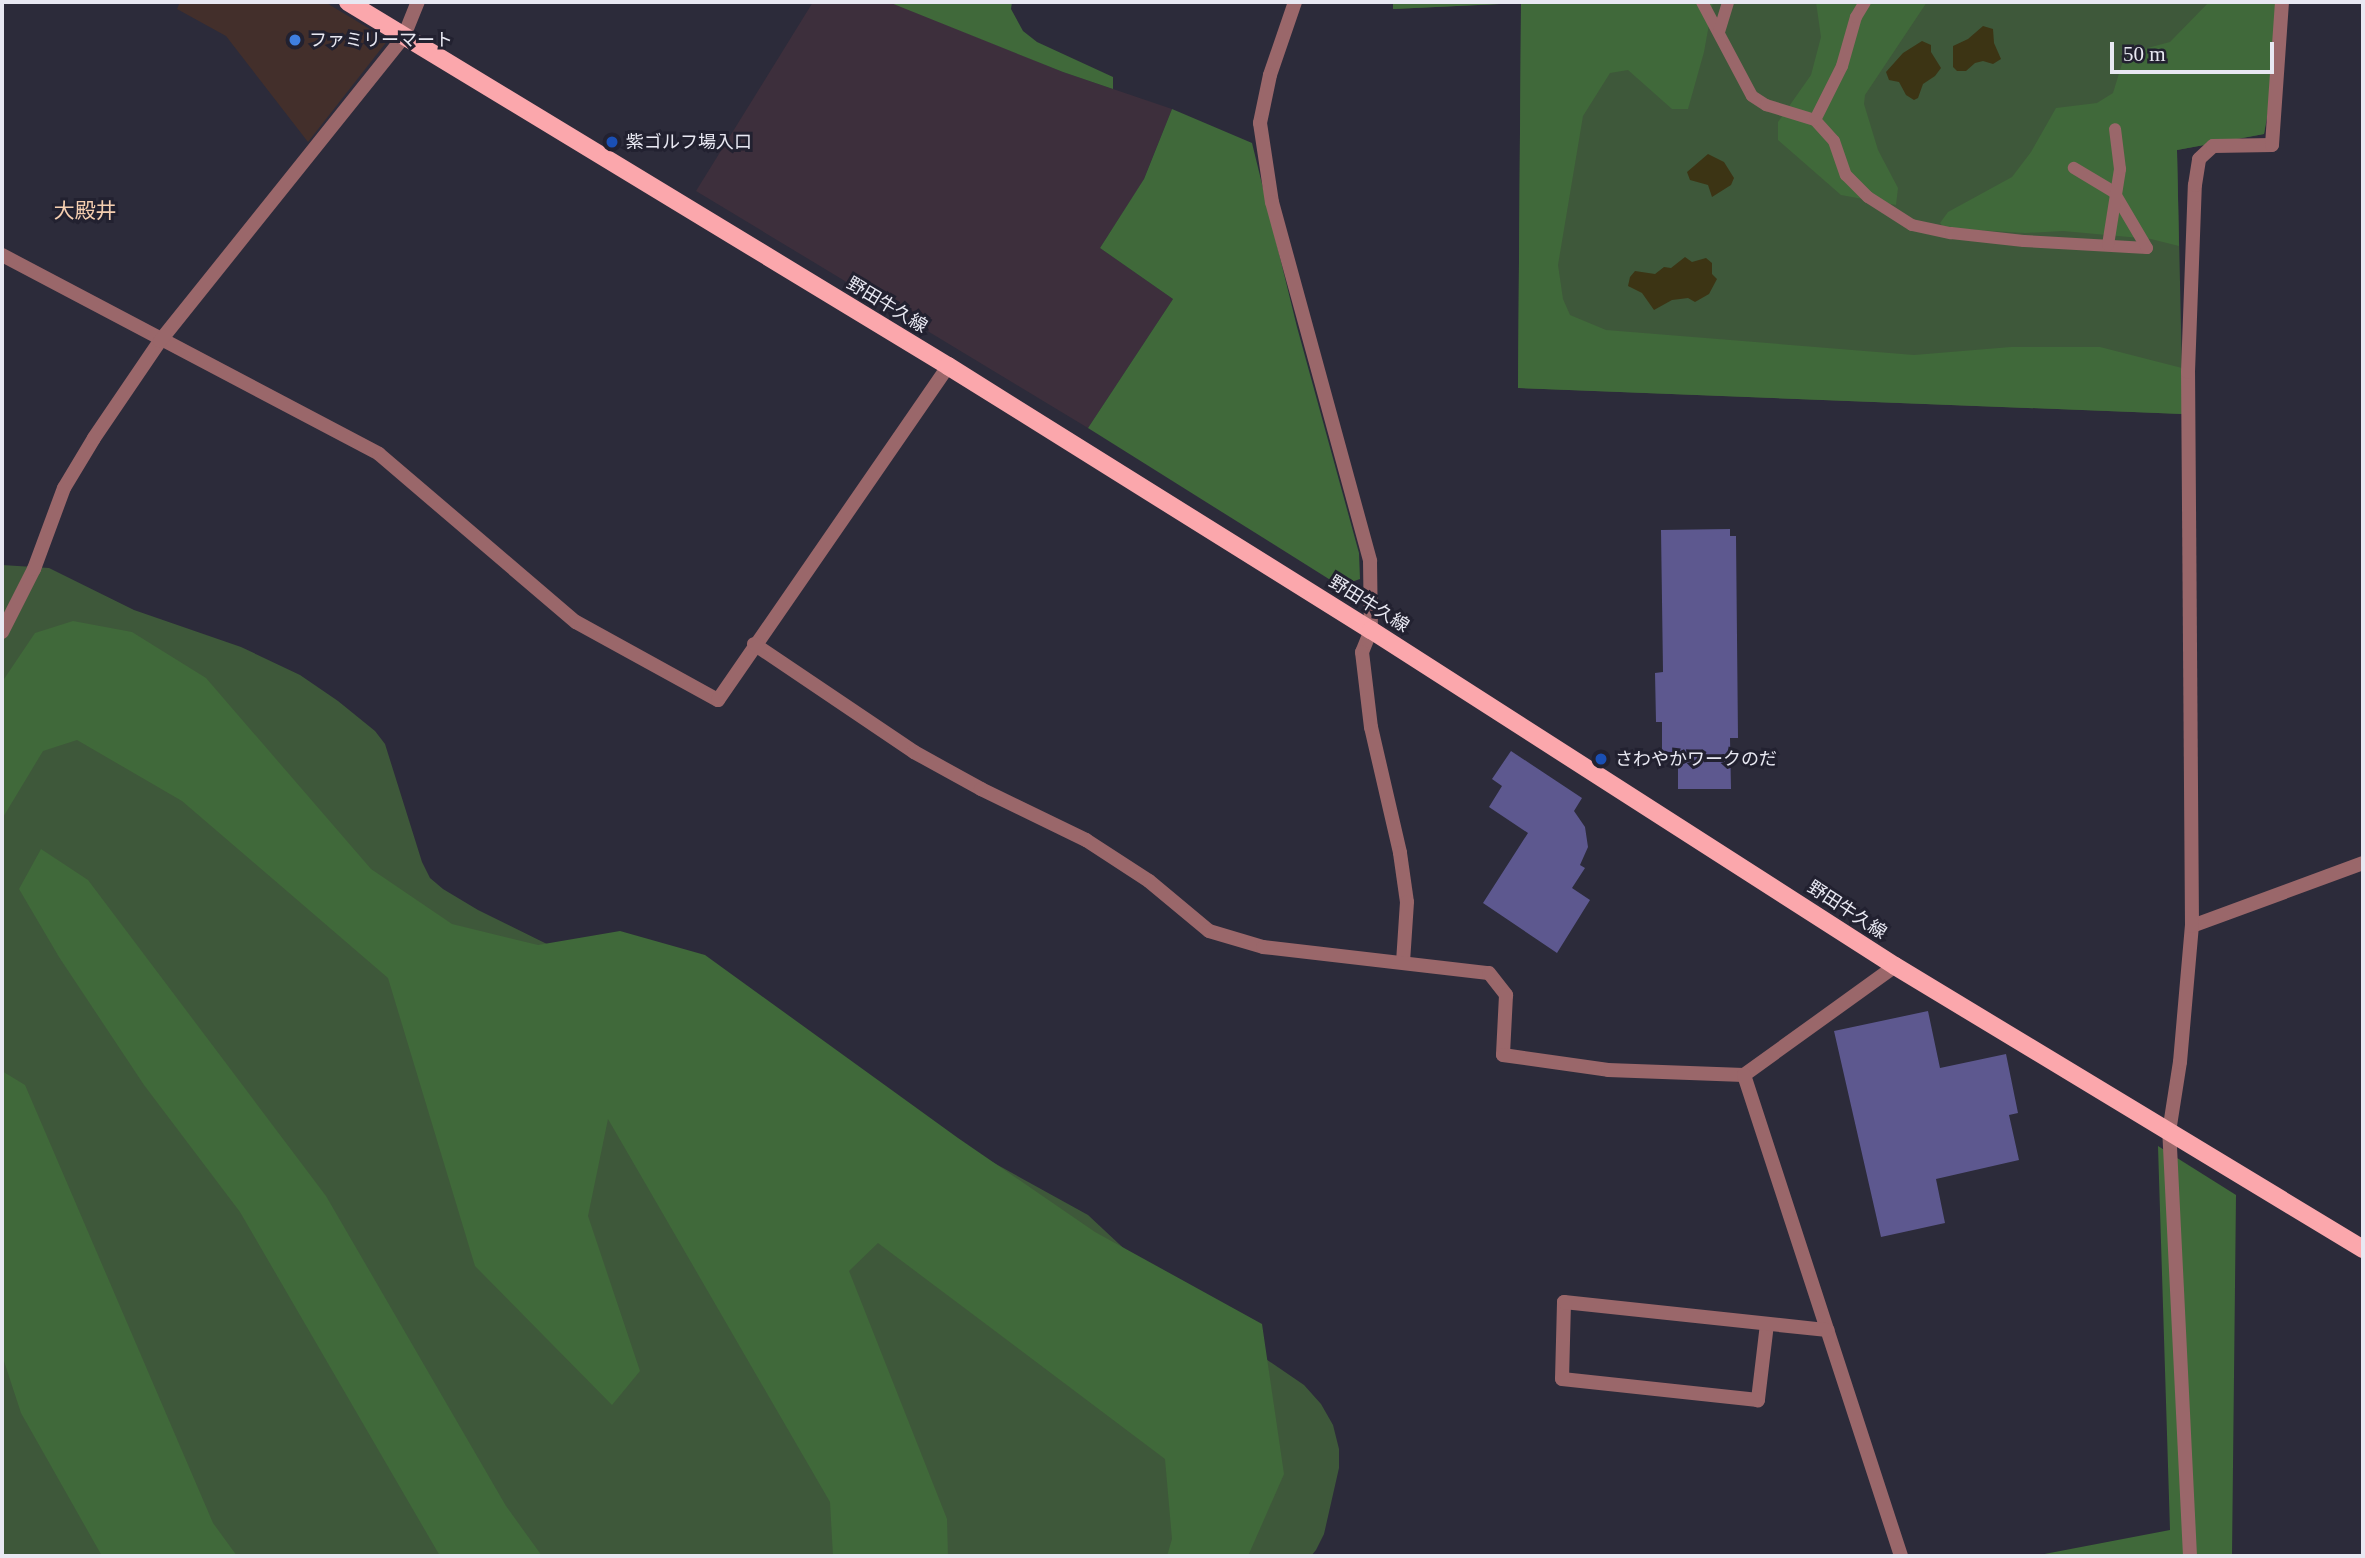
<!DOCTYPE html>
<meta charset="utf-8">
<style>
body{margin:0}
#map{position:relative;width:2365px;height:1558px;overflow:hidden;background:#2c2b3a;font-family:"Times New Roman","Noto Sans JP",serif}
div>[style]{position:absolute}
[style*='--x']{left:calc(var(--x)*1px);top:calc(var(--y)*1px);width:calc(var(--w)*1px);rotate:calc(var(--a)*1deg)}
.commercial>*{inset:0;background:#432f2b}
.industrial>*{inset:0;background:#3d2f3c}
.green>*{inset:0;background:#3e583a}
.forest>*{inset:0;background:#40693a}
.sand>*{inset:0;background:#3c3414}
.building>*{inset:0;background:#5d588f}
.service>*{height:12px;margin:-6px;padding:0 6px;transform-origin:6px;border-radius:6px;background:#9a676a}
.minor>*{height:14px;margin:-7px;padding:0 7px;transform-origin:7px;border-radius:7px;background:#9a676a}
.primary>*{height:18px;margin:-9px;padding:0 9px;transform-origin:9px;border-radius:9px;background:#fba7ac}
.dots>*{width:19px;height:19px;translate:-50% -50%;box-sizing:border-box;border:4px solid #222130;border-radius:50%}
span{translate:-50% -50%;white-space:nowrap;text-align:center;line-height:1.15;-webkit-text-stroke:6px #222130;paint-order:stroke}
.poi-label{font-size:18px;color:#e8e8f2}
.left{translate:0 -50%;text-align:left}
.street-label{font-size:18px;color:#e8e8f2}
.quarter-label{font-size:21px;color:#f6cfb0}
.frame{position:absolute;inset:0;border:4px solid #e8e8f2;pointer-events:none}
.scale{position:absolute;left:2110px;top:42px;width:164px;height:32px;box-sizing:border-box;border:4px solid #e8e8f2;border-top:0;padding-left:9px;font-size:21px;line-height:24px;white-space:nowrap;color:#e8e8f2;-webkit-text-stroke:5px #222130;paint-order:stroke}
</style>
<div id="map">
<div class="commercial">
<div style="clip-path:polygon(180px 2px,325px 2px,388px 40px,308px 142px,226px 36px,177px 9px)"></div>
</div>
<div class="industrial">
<div style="clip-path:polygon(813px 2px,891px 2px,1063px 72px,1172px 109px,1143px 181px,1100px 248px,1173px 299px,1088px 428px,696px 191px)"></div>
</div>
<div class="green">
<div style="clip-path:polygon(1393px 2px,2287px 2px,2264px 134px,2177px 150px,2183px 414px,1518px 388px,1521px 3px,1393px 9px)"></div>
<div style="clip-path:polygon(2px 565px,49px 568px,134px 610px,241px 647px,300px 675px,338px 701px,375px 731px,385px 744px,422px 862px,430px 878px,443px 889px,478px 910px,729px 1034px,938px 1132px,1088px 1215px,1178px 1299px,1304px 1385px,1321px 1404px,1333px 1425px,1339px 1449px,1339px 1468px,1324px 1534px,1316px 1550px,1311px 1556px,2px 1556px)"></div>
</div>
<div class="forest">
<div style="clip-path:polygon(1012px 2px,1011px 9px,1023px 31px,1037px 42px,1113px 77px,1113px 89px,1063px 72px,891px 3px)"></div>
<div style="clip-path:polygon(1393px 2px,1713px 2px,1704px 52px,1688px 109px,1672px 109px,1628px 70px,1610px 73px,1583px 116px,1558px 265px,1563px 299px,1570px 315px,1606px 330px,1914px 355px,2011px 347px,2100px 347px,2182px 368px,2183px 414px,1518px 388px,1521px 3px,1393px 9px)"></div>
<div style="clip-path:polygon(1816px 2px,1927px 2px,1865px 95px,1864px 104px,1878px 150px,1898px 188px,1896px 205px,1841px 195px,1778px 140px,1778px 122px,1811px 75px,1821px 37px)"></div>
<div style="clip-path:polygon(2209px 2px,2287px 2px,2264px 134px,2177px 150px,2179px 246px,2151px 239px,2063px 231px,2025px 233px,1944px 228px,1940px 223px,1948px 212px,2012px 177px,2031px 152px,2056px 108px,2097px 103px,2113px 93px,2125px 54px,2170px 42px)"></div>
<div style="clip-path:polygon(1172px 109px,1252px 143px,1297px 327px,1359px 553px,1360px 579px,1340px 586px,1088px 428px,1173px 299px,1100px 248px,1144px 179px)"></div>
<div style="clip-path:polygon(73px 621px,132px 632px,206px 678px,371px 869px,452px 924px,538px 945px,620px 931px,705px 955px,958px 1138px,1095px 1232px,1262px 1324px,1284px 1474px,1248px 1556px,1167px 1556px,1172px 1539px,1165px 1459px,878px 1243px,849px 1271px,947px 1519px,948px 1556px,833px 1556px,830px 1502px,608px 1119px,588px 1216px,640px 1371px,612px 1405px,475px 1266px,388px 978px,182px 801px,77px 740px,43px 751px,2px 819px,2px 682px,35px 633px)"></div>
<div style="clip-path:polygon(41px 849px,88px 880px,326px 1196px,506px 1506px,542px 1556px,440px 1556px,240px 1212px,144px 1085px,59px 957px,19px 889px)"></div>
<div style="clip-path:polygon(2px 1071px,25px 1085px,213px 1523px,237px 1556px,102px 1556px,21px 1413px,2px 1355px)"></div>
<div style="clip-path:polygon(2158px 1146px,2236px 1195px,2232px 1556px,2034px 1556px,2170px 1530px)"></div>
</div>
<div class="sand">
<div style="clip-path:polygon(1983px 26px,1993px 29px,1994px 43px,2001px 59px,1993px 64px,1983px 61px,1975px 63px,1966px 71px,1957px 71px,1953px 67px,1953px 46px,1968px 39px)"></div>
<div style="clip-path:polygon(1922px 41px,1931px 45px,1931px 52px,1941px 68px,1935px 76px,1923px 84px,1918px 98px,1914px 100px,1906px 95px,1899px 82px,1889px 80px,1886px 72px,1903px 53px)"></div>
<div style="clip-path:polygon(1708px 154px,1724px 162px,1734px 178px,1731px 185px,1712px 197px,1708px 185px,1690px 180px,1687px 172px)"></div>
<div style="clip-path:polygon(1685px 257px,1692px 262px,1706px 258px,1712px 263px,1712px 274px,1717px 279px,1709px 294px,1695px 302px,1688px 298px,1672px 300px,1654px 310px,1642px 293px,1628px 286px,1630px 277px,1635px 271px,1655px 274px,1664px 267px,1671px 268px)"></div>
</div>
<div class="building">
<div style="clip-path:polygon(1730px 529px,1730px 536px,1736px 536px,1738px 738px,1730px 738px,1731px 789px,1678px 789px,1678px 755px,1662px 755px,1662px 722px,1656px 722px,1655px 673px,1663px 672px,1661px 530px)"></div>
<div style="clip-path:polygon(1511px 751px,1582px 798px,1574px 811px,1585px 827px,1588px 847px,1580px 865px,1585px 868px,1572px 888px,1590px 900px,1557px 953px,1483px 903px,1528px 833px,1489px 807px,1502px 786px,1492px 779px)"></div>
<div style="clip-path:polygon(1928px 1011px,1940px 1068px,2006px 1054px,2018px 1113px,2009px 1115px,2019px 1160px,1936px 1179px,1945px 1223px,1881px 1237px,1834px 1031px)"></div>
</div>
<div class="service">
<div style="--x:1702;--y:2;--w:106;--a:62"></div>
<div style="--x:1752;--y:96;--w:17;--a:33"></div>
<div style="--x:1766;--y:105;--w:51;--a:17"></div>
<div style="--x:1815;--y:120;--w:28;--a:48"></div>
<div style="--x:1834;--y:141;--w:36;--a:71"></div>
<div style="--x:1846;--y:175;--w:31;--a:45"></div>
<div style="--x:1868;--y:197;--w:52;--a:32.5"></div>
<div style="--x:1912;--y:225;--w:40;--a:12"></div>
<div style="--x:1951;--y:233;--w:73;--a:6.3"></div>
<div style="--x:2024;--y:241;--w:123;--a:3.3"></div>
<div style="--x:2147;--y:248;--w:65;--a:-120.5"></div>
<div style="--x:2114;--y:192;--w:47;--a:-149"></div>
<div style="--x:1719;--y:32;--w:31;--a:-73"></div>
<div style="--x:1815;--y:120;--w:60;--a:-63.4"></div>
<div style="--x:1842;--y:66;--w:51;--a:-74.1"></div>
<div style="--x:1856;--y:17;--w:17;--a:-59"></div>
<div style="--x:2108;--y:245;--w:77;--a:-81"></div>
<div style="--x:2120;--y:169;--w:40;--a:-97.1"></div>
</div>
<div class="minor">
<div style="--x:1295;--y:2;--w:77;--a:108.9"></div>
<div style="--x:1270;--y:75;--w:49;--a:101.8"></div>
<div style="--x:1260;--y:123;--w:80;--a:81.4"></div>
<div style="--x:1272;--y:202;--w:372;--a:74.7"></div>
<div style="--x:1370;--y:561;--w:69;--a:89.2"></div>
<div style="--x:1371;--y:630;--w:24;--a:112"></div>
<div style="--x:1362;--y:652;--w:76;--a:83.2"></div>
<div style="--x:1371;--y:727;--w:129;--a:77"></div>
<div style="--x:1400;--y:853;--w:49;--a:81.9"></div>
<div style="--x:1407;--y:902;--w:60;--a:93.8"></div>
<div style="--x:2;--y:255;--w:426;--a:27.8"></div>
<div style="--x:379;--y:454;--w:259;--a:40.5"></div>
<div style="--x:576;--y:622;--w:162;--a:28.8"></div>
<div style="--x:718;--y:700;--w:406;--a:-55.4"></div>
<div style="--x:2;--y:632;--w:71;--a:-63.1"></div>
<div style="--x:34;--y:569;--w:86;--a:-69.7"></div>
<div style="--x:64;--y:488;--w:58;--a:-59"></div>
<div style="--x:94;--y:438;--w:117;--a:-55.8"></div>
<div style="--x:160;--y:341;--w:391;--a:-51.3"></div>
<div style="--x:404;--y:36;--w:37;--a:-68"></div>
<div style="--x:754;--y:644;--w:193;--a:34"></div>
<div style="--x:914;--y:752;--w:77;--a:28.9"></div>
<div style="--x:981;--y:789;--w:117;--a:25.9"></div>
<div style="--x:1086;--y:840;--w:75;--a:33.1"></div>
<div style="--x:1149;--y:881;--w:78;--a:39.8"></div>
<div style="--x:1209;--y:931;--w:56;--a:16.5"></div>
<div style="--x:1263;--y:947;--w:227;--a:6.6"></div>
<div style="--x:1489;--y:973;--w:28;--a:52"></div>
<div style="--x:1506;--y:995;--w:60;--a:92.9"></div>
<div style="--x:1503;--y:1055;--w:106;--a:8.1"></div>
<div style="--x:1608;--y:1070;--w:136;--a:2.1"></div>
<div style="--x:1744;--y:1075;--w:186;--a:-35.8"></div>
<div style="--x:2192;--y:926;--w:182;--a:-20.2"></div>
<div style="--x:1744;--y:1075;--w:506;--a:71.92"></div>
<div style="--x:1767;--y:1324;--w:77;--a:96.8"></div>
<div style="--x:1758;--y:1400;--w:197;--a:-173.9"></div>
<div style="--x:1562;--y:1379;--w:77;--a:-88.5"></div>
<div style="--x:1564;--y:1302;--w:265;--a:6.1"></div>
<div style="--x:2190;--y:1556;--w:425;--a:-92.8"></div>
<div style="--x:2169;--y:1132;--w:71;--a:-81.1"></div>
<div style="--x:2180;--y:1062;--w:137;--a:-85"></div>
<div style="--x:2192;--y:926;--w:554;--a:-90.41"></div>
<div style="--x:2188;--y:372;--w:187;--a:-87.9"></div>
<div style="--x:2195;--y:185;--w:26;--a:-81"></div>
<div style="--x:2199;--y:159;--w:19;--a:-43"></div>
<div style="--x:2213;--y:146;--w:59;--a:-1"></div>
<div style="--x:2272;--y:145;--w:143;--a:-86"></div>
</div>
<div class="primary">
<div style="--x:348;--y:2;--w:702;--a:31.24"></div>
<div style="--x:948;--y:366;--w:499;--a:32"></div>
<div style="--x:1371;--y:630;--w:622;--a:32.67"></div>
<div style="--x:1895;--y:966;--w:547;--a:31.16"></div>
</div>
<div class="dots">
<div style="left:295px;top:40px;background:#3f7fe0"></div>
<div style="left:612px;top:142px;background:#1a4fb4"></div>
<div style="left:1601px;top:759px;background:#1a4fb4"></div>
</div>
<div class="poi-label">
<span class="left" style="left:309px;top:40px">ファミリーマート</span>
<span class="left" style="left:626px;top:142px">紫ゴルフ場入口</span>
<span class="left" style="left:1615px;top:759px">さわやかワークのだ</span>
</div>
<div class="street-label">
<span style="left:887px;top:305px;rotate:31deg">野田牛久線</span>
<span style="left:1369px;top:604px;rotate:32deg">野田牛久線</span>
<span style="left:1847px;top:910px;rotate:33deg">野田牛久線</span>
</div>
<div class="quarter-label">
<span style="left:85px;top:211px">大殿井</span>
</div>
<div class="frame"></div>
<div class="scale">50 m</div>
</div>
